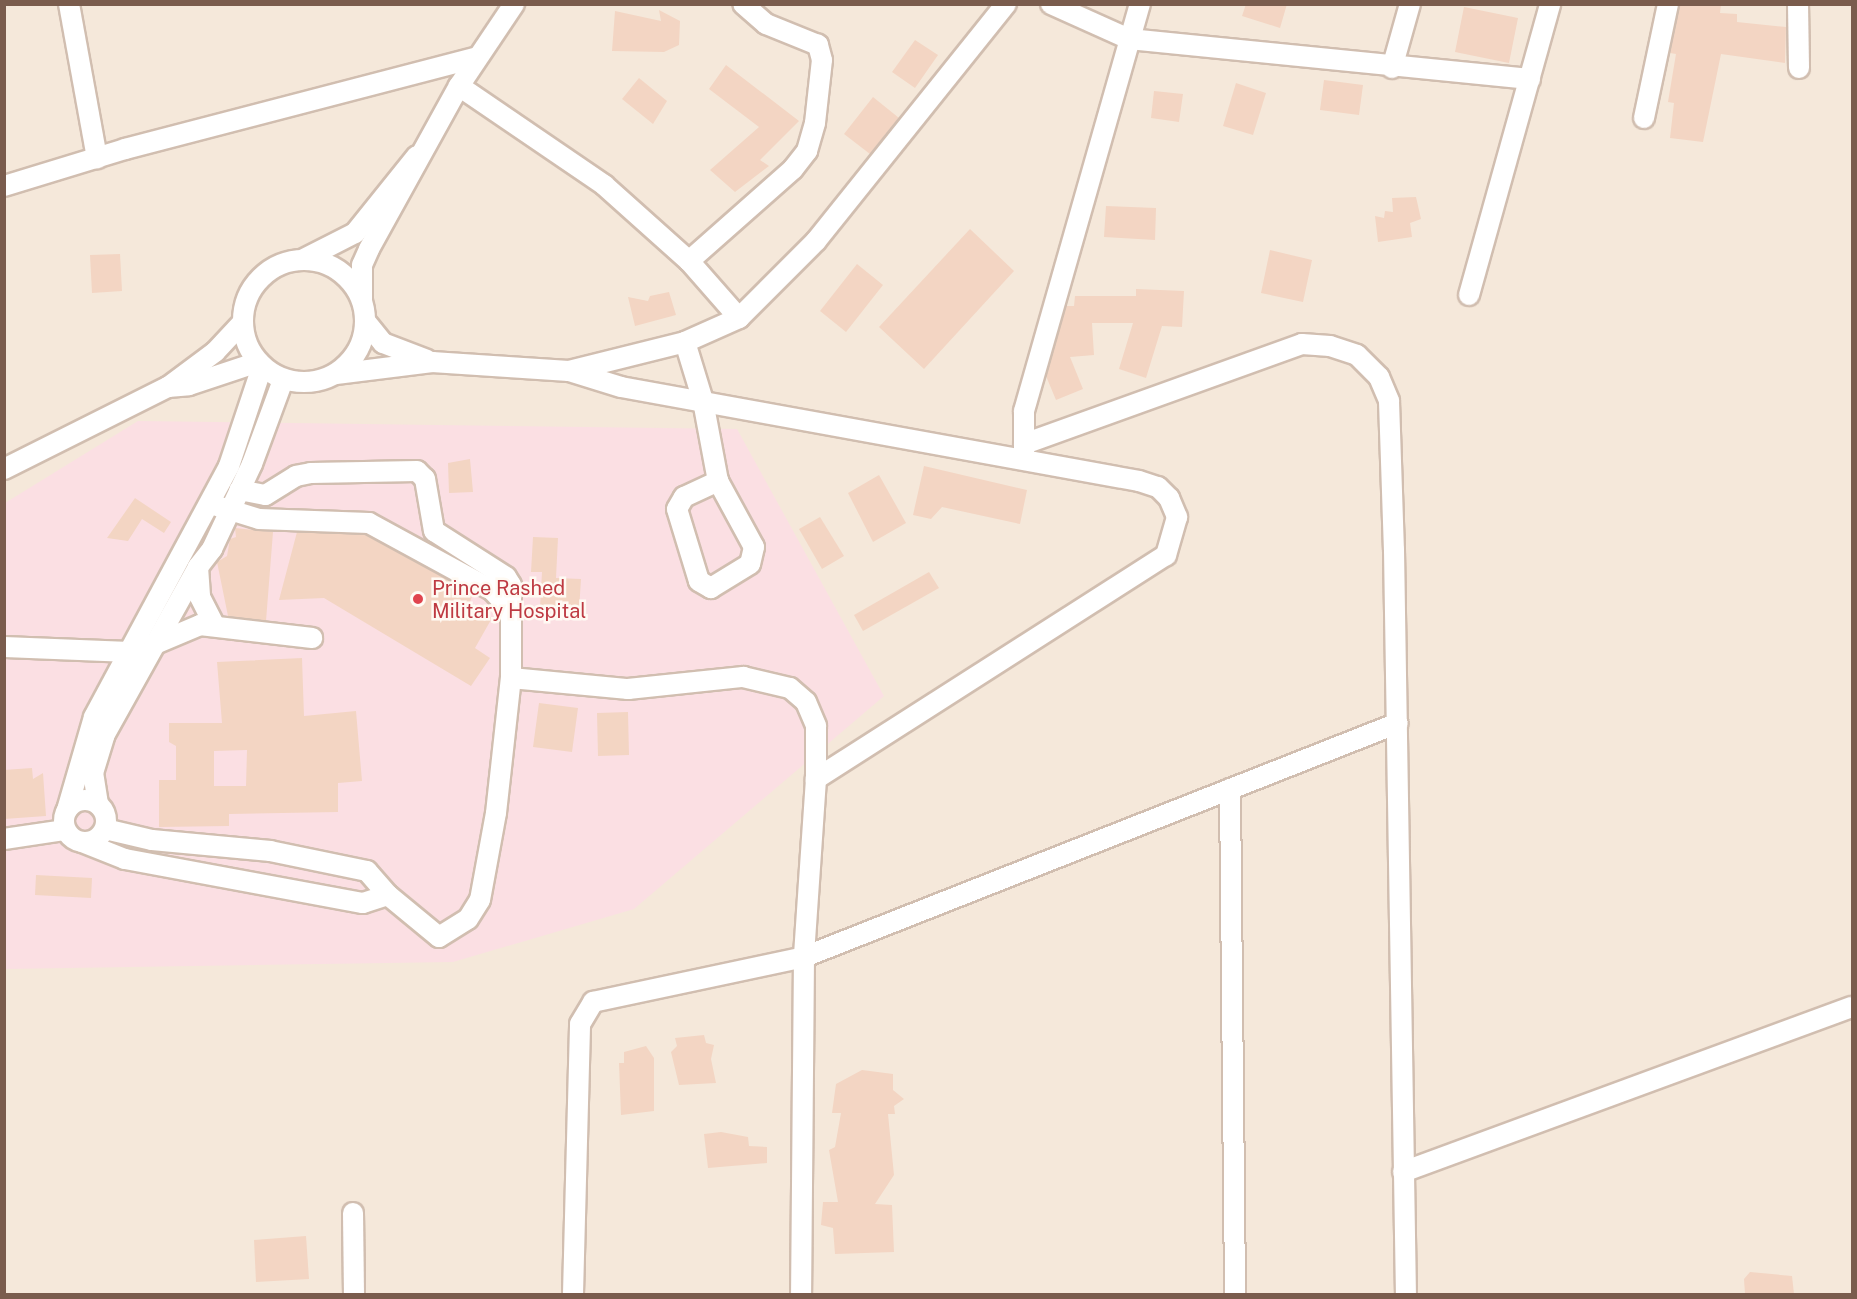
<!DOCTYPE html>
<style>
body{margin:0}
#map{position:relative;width:1857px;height:1299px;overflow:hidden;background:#fdf6ec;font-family:"Public Sans",sans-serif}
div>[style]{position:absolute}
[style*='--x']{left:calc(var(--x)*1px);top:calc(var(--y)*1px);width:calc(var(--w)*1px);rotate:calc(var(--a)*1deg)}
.residential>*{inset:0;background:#f5e8da}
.medical>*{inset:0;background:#fbdfe3}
.building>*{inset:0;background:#f3d5c3}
.roads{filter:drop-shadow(2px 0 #d1beb0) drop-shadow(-2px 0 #d1beb0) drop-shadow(0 2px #d1beb0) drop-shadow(0 -2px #d1beb0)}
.minor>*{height:20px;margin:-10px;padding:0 10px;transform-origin:10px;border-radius:10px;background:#fff}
.minor>.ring{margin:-10px;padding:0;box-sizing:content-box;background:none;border:20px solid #fff;border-radius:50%}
.dots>*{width:16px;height:16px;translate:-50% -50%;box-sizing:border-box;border:3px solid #fffaf3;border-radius:50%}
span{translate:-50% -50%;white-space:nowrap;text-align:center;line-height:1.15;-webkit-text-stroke:5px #fffaf3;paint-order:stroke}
.health-label{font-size:20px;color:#be3a42}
.left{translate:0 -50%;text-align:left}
.frame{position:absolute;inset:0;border:6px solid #7a5c4d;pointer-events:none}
</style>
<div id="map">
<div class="residential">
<div style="clip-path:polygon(5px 5px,1852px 5px,1852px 1294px,5px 1294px)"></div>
</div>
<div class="medical">
<div style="clip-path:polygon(138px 421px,737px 429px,884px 696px,634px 909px,453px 962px,5px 969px,5px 503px)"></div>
</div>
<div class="building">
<div style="clip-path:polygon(1246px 4px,1287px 4px,1280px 28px,1242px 16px)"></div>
<div style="clip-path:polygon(1680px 4px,1721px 4px,1720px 13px,1737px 14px,1737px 22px,1786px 27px,1785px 63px,1721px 54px,1703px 142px,1670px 138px,1674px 103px,1668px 102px,1676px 54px,1670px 53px)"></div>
<div style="clip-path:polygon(1464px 7px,1518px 18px,1509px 63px,1455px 52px)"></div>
<div style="clip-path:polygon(659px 10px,680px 21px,679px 45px,664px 52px,612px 51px,615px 11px,661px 21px)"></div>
<div style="clip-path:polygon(915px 40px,938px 55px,915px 88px,892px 72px)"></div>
<div style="clip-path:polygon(726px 65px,799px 121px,760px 160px,769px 166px,735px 192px,710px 170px,759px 127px,709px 89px)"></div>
<div style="clip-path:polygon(639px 78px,667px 101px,653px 124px,622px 99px)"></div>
<div style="clip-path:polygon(1324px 80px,1363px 85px,1359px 115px,1320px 110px)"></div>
<div style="clip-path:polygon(1236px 83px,1266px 93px,1253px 135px,1223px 126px)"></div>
<div style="clip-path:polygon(1154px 91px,1183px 94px,1179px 122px,1151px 118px)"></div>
<div style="clip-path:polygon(873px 97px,899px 118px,870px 154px,844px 134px)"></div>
<div style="clip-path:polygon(1416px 197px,1421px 219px,1410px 223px,1412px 237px,1378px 242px,1375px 216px,1384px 218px,1385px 211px,1393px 212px,1392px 198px)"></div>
<div style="clip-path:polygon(1106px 206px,1156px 208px,1155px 240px,1104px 237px)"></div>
<div style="clip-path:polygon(970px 229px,1014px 271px,924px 369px,879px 327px)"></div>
<div style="clip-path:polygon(1270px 250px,1312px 260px,1303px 302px,1261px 293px)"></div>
<div style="clip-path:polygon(120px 254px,122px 291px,92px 293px,90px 255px)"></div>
<div style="clip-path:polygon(857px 264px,883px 285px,846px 332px,820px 311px)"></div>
<div style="clip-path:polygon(1136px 289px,1184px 291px,1182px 327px,1162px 326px,1146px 378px,1119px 369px,1133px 323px,1092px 323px,1094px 355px,1070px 357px,1083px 389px,1056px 400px,1046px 376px,1066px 306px,1074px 306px,1075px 296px,1136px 296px)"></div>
<div style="clip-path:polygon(669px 292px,676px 315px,635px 326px,628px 297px,648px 301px,650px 296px)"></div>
<div style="clip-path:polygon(470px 459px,473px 492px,449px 493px,448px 463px)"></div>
<div style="clip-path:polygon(924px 466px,1027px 490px,1020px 524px,942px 507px,931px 519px,913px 515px)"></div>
<div style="clip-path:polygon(879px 475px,906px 523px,873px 542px,848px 493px)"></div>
<div style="clip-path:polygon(135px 498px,171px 522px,164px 533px,142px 519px,128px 541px,107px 538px)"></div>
<div style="clip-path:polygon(820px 517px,844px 556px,822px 569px,799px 529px)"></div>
<div style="clip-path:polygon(235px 528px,273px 532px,266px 621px,228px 616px,217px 562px,227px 556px,230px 539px,236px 537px)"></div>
<div style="clip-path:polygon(297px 532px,366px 535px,473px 593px,470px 602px,492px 618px,475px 648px,490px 658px,471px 686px,324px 598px,279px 600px)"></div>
<div style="clip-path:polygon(533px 537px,558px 538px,556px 578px,581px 579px,579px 611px,540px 608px,542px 572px,531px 572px)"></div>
<div style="clip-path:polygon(929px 572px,939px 588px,863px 631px,854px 615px)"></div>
<div style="clip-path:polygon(evenodd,302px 658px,304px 716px,356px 711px,362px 781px,338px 783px,338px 812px,229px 814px,229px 826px,159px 827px,159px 780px,176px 780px,176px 746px,169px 742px,169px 723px,222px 723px,217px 662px,302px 658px,247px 750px,246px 786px,214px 786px,214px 751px,247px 750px)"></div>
<div style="clip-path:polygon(539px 703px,578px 708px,572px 752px,533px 747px)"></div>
<div style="clip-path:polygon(628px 712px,629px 755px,598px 756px,597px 713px)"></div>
<div style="clip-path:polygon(32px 768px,33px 779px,43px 773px,46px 816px,4px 819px,4px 770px)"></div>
<div style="clip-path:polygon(36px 875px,92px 878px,91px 898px,35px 895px)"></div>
<div style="clip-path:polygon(704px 1035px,706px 1043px,714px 1045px,711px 1059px,716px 1083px,679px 1085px,671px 1052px,677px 1046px,675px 1038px)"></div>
<div style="clip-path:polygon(646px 1046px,654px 1058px,654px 1111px,621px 1115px,619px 1063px,624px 1063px,624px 1052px)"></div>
<div style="clip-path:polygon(862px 1070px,893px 1074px,893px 1090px,904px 1099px,894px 1106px,895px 1114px,888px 1114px,894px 1175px,875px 1204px,892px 1205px,894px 1252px,835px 1254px,833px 1228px,821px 1225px,823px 1202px,838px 1202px,829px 1150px,835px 1147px,841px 1113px,832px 1113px,836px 1084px)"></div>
<div style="clip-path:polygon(721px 1132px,748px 1137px,749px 1146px,767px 1147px,767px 1163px,708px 1168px,704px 1134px)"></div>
<div style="clip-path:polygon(306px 1236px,309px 1279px,256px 1282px,254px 1240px)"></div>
<div style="clip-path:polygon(1750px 1272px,1792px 1276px,1794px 1294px,1745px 1294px,1744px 1279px)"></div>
</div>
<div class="roads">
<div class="minor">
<div style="--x:69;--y:4;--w:157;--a:79.7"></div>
<div style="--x:1051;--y:4;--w:85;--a:24.2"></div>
<div style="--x:1129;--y:39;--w:403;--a:5.7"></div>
<div style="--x:1798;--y:4;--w:64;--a:89.1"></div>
<div style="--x:1392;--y:68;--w:66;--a:-74.3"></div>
<div style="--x:459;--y:86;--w:176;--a:34.3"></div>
<div style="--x:604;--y:185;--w:114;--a:41.8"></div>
<div style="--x:689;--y:261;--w:76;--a:48.7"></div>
<div style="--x:1644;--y:118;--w:116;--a:-78.1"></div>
<div style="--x:4;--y:186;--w:127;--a:-17"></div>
<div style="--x:125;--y:149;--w:364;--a:-14.6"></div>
<div style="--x:304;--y:259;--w:57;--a:-27"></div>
<div style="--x:355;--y:233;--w:99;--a:-51.2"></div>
<div class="ring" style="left:243px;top:260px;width:102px;height:102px"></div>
<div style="--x:689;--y:261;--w:139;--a:-41.5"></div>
<div style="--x:793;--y:169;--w:23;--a:-52"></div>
<div style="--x:807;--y:151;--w:29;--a:-74"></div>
<div style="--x:815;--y:123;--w:63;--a:-83.7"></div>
<div style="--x:822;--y:60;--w:16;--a:-105"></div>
<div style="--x:818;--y:45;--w:56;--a:-158"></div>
<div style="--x:766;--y:24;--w:30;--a:-139"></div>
<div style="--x:1469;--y:295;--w:302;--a:-74.4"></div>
<div style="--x:362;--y:299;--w:34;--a:-90"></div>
<div style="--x:362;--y:265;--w:17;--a:-66"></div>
<div style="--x:369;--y:249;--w:186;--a:-61.1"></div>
<div style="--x:459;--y:86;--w:99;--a:-56.1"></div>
<div style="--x:366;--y:322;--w:27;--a:51"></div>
<div style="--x:383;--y:343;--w:47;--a:21.1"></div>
<div style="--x:685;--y:342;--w:62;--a:73"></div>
<div style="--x:703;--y:401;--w:81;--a:79.4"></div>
<div style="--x:718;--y:481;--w:75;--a:61.4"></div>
<div style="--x:754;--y:547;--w:17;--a:103"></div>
<div style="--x:750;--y:564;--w:46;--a:148.4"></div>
<div style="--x:711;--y:588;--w:14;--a:-150"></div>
<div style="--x:699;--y:581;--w:75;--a:-107"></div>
<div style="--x:677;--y:509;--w:14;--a:-60"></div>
<div style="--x:684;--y:497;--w:38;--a:-25"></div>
<div style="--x:569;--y:371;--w:54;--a:17.1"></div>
<div style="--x:621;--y:387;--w:526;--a:10.29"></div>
<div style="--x:1139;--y:481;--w:20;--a:18"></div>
<div style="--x:1158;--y:487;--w:16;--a:45"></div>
<div style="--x:1169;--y:498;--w:21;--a:67"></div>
<div style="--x:1177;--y:517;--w:40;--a:106"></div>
<div style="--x:1166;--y:555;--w:416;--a:147.4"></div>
<div style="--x:336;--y:374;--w:97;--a:-7.1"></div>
<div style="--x:432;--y:362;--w:137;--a:3.8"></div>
<div style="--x:569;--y:371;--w:120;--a:-14"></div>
<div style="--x:685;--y:342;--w:59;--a:-24"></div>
<div style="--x:739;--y:318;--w:109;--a:-45"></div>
<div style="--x:816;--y:241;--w:304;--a:-51.3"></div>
<div style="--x:168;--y:387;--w:21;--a:-5"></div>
<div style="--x:189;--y:385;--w:73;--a:-18.4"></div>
<div style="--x:1024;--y:444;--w:295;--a:-19.8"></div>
<div style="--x:1302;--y:344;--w:28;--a:4"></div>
<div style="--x:1330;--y:346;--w:28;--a:18"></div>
<div style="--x:1357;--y:355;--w:31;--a:45"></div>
<div style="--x:1379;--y:377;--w:26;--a:67"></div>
<div style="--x:1389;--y:401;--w:149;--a:88.1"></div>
<div style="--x:1394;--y:550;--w:744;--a:89.08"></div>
<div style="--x:1024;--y:457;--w:46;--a:-90"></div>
<div style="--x:1024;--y:411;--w:423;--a:-74.1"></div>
<div style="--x:4;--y:469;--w:183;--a:-26.6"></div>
<div style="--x:168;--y:387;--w:59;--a:-36.7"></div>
<div style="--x:215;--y:352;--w:40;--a:-47"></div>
<div style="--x:217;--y:506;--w:44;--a:17.2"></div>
<div style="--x:259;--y:519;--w:110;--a:2.1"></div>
<div style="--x:369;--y:523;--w:140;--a:28.6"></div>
<div style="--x:492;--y:590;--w:26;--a:47"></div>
<div style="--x:198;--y:567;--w:30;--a:86"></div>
<div style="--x:200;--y:597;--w:31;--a:63"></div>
<div style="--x:155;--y:644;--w:49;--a:-22.9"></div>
<div style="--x:200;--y:625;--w:113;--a:6.6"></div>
<div style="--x:4;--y:647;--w:122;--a:2.3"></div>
<div style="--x:511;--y:678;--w:118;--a:5.4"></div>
<div style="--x:628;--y:689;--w:116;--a:-6"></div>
<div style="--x:743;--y:677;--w:48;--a:13.2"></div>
<div style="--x:790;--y:688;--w:21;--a:41"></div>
<div style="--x:806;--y:702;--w:26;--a:67"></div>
<div style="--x:816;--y:726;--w:53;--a:90"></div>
<div style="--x:816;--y:779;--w:178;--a:93.9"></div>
<div style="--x:804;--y:957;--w:337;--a:90.5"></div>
<div style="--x:1230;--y:789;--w:505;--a:89.43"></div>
<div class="ring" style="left:64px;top:800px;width:22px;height:22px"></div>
<div style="--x:98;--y:804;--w:31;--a:-99"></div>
<div style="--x:93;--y:773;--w:39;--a:-73"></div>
<div style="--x:104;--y:736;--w:193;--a:-60.9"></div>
<div style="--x:198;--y:567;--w:23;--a:-52"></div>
<div style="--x:212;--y:549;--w:94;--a:-64.8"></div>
<div style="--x:252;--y:464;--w:90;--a:-69.7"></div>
<div style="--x:67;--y:810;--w:97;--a:-73.8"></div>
<div style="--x:94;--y:717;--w:285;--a:-61.7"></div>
<div style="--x:229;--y:466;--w:104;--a:-71.6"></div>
<div style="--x:105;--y:829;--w:48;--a:13.2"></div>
<div style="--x:152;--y:840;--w:119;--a:5.3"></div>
<div style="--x:270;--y:851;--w:99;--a:11.7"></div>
<div style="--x:367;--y:871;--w:32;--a:49"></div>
<div style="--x:388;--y:895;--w:66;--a:39.5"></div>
<div style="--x:439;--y:937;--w:34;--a:-32"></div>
<div style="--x:468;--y:919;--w:22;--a:-58"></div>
<div style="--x:480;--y:900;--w:88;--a:-79.6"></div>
<div style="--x:496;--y:813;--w:136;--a:-83.7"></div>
<div style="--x:511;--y:678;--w:93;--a:-90"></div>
<div style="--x:511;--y:585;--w:9;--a:-122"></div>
<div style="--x:506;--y:577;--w:85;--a:-147.4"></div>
<div style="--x:434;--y:531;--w:53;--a:-99.8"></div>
<div style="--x:425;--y:479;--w:11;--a:-135"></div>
<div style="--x:417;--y:471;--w:106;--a:178.9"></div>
<div style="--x:311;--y:473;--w:15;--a:169"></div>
<div style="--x:296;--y:476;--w:36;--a:148"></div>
<div style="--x:265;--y:495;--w:26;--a:-169"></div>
<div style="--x:4;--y:839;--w:62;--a:-8.4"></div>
<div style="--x:82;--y:842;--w:46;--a:21.6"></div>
<div style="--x:125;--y:859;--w:242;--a:10.5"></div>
<div style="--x:363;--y:903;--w:26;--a:-18"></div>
<div style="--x:1403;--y:1172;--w:478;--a:-20.2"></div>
<div style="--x:353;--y:1213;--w:81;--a:89.3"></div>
<div style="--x:573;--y:1294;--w:270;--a:-88.5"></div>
<div style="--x:580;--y:1024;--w:26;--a:-59"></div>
<div style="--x:593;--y:1002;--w:216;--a:-12"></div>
<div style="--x:804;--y:957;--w:638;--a:-21.5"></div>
</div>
</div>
<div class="dots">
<div style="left:418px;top:599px;background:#e0444e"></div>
</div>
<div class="health-label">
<span class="left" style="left:432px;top:600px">Prince Rashed<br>Military Hospital</span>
</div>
<div class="frame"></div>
</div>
